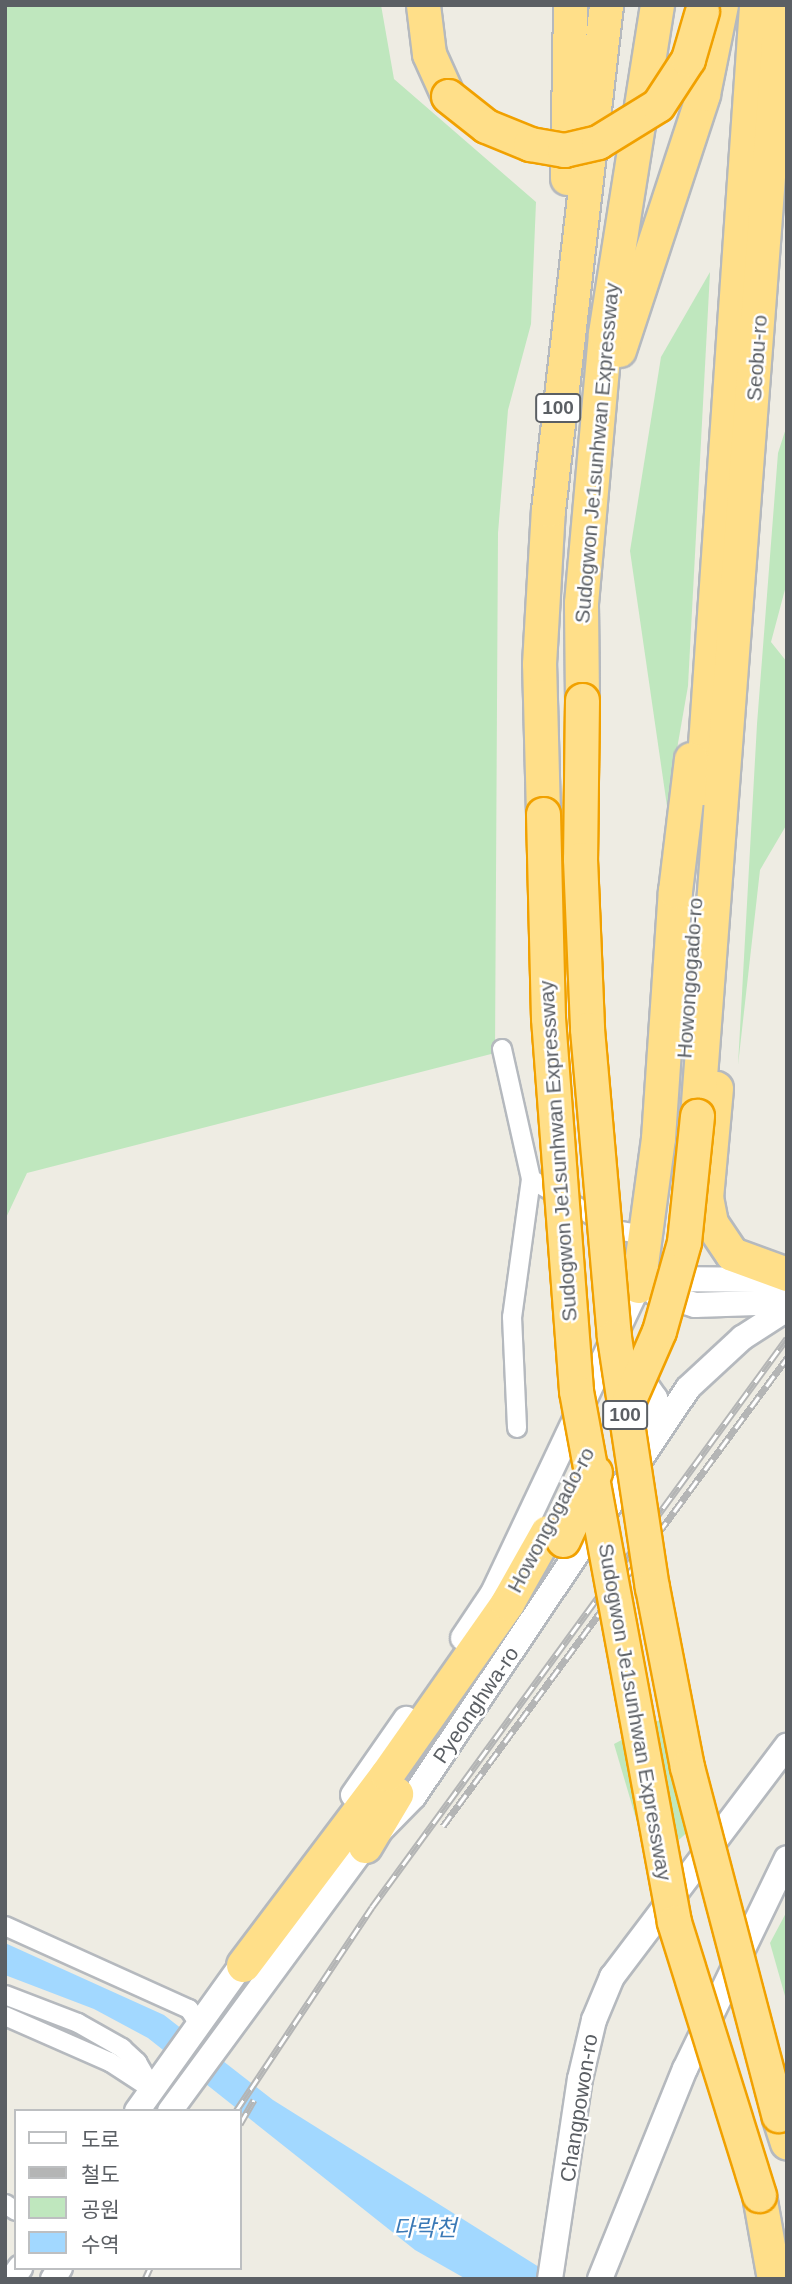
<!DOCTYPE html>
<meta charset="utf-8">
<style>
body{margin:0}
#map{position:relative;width:792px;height:2284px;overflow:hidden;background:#eeece3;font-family:Arial,"Noto Sans KR",sans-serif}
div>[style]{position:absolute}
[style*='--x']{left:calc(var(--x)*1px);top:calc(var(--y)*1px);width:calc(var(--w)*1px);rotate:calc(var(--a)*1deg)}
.green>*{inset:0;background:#bfe7be}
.water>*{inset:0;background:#a2d8ff}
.roads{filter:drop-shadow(2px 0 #b5b9be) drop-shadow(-2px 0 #b5b9be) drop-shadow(0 2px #b5b9be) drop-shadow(0 -2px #b5b9be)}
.street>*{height:18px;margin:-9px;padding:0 9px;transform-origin:9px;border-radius:9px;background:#fff}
.secondary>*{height:24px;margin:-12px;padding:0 12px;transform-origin:12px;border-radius:12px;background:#fff}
.highway>*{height:33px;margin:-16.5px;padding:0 16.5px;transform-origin:16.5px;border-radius:16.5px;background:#ffdf89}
.rail>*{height:7px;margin-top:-3.5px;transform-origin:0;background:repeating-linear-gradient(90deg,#fff 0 13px,#b4b5b5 0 26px);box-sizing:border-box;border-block:2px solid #b4b5b5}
.bridges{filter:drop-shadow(2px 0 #f1a100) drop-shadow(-2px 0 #f1a100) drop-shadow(0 2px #f1a100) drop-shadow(0 -2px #f1a100)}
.highway-bridge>*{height:33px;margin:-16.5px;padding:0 16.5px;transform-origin:16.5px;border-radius:16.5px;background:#ffdf89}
span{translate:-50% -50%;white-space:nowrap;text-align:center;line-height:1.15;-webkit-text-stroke:5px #fff;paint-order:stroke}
.shield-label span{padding:2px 5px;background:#fff;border:2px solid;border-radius:5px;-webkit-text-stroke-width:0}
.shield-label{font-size:19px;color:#5b5f64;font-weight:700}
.street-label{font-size:21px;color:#5b5f64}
.water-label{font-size:23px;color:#3a79b6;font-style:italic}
.frame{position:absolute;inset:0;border:7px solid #5b5f64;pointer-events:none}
.legend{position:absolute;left:14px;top:2109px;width:228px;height:161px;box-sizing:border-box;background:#fff;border:2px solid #bdbfc1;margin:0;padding:9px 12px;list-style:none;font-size:21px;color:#5b5f64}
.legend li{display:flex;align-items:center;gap:14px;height:35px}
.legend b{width:35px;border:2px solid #bdbfc1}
</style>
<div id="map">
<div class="green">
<div style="clip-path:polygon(5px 5px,381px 5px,394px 79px,536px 202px,531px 324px,508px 410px,498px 533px,495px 1053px,27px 1173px,5px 1220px)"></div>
<div style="clip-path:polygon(710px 272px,688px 686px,667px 806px,630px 551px,661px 357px)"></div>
<div style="clip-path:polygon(787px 425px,787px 582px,771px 642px,787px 662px,787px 824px,760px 870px,738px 1065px,757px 724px,778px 453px)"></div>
<div style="clip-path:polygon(686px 1706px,713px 1809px,650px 1866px,614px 1744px)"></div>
<div style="clip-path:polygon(787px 1911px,787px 2003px,770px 1943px)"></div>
</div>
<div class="water">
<div style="clip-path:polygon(5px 1943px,164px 2015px,273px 2100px,558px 2279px,466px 2279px,415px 2250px,148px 2038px,94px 2009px,5px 1975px)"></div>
</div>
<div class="roads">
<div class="street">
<div style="--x:502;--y:1049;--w:133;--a:77.4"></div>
<div style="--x:531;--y:1179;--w:139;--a:97.8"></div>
<div style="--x:512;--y:1317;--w:111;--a:87.4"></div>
<div style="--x:531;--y:1179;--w:99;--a:31"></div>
<div style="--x:616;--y:1230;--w:29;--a:10"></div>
<div style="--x:5;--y:1926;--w:202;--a:24.3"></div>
<div style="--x:189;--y:2009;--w:18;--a:56"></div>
<div style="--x:5;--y:1995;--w:78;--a:21"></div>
<div style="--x:78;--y:2023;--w:51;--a:29.6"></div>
<div style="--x:122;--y:2048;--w:21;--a:43"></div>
<div style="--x:137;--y:2062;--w:32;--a:60"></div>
<div style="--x:5;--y:2016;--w:115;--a:23.7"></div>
<div style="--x:110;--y:2062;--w:48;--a:33"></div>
<div style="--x:5;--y:2204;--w:13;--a:32"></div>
</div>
<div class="secondary">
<div style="--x:659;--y:1279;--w:127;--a:0.5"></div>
<div style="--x:655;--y:1293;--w:42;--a:16.7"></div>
<div style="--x:695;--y:1305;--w:92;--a:-1.9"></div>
<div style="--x:625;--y:1376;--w:19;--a:16"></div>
<div style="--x:643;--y:1381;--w:21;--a:55"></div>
<div style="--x:655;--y:1398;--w:42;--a:101"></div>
<div style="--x:463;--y:1638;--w:54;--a:-56.3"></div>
<div style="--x:493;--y:1593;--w:340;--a:-64.7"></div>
<div style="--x:353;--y:1795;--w:93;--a:-55.1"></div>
<div style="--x:137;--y:2111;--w:196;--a:-54.4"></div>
<div style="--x:170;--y:2111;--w:329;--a:-53.7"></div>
<div style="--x:365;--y:1846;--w:70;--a:-45.6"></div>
<div style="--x:414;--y:1796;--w:491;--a:-56.1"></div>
<div style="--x:688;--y:1388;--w:74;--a:-42.8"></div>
<div style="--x:742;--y:1338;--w:54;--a:-32.8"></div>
<div style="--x:12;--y:2279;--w:14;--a:-54"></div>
<div style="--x:53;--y:2279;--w:13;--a:-58"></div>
<div style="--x:550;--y:2279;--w:202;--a:-81.5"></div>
<div style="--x:580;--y:2079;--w:61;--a:-76.7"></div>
<div style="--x:594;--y:2020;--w:47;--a:-67.3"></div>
<div style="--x:612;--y:1977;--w:290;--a:-52.9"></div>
<div style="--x:600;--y:2279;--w:227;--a:-68"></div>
<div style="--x:685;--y:2069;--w:234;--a:-64.2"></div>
</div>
<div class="highway">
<div style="--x:423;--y:5;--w:49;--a:83"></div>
<div style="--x:429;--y:54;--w:46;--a:65.7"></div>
<div style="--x:567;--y:178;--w:173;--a:-89"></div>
<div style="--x:619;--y:350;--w:269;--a:-71.8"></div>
<div style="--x:703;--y:94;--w:91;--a:-78.6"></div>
<div style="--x:582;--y:700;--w:97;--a:-90.6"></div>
<div style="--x:581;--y:603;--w:271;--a:-84.9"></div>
<div style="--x:605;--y:333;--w:332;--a:-81"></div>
<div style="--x:702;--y:788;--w:785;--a:-86.05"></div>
<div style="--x:543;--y:814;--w:150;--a:-91.5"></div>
<div style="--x:539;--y:664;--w:154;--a:-86.7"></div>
<div style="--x:548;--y:510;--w:508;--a:-83.45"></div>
<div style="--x:716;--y:1088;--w:109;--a:95.2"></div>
<div style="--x:706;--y:1197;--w:26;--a:79"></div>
<div style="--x:711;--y:1223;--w:37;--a:56"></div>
<div style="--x:732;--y:1254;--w:59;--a:20"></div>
<div style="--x:697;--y:1116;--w:1114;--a:-85.68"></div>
<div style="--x:638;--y:1286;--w:149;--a:-82.3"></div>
<div style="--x:658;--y:1138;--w:248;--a:-86.1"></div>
<div style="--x:675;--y:891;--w:133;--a:-83.1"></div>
<div style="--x:365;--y:1846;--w:61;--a:-59.2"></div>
<div style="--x:243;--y:1965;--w:239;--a:-53"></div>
<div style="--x:387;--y:1774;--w:209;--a:-54.9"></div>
<div style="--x:507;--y:1603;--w:81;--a:-60.6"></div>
<div style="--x:778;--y:2115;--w:29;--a:72"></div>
<div style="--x:759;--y:2195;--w:85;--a:79.9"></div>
</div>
</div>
<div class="rail">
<div style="--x:443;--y:1826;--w:581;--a:-53.68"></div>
<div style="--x:236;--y:2111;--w:245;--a:-56.3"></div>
<div style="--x:372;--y:1907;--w:704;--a:-53.89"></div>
<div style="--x:240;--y:2124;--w:28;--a:-60"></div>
<div style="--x:145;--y:2279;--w:12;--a:-66"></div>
</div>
<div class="bridges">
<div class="highway-bridge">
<div style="--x:448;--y:96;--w:48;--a:38.3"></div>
<div style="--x:486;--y:126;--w:48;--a:22.2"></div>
<div style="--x:530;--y:144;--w:35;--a:10"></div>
<div style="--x:564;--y:150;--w:35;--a:-13"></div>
<div style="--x:598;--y:142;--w:70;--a:-31.7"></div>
<div style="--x:658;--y:105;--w:55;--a:-56.9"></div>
<div style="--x:688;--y:59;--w:50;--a:-73.7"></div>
<div style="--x:582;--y:700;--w:159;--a:90.7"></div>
<div style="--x:580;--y:859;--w:170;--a:87.6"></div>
<div style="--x:587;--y:1029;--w:309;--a:85"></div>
<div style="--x:614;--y:1337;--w:253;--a:81.4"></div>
<div style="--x:652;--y:1587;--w:183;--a:79"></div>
<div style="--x:687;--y:1767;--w:360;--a:75.3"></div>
<div style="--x:543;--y:814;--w:204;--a:88.6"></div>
<div style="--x:548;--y:1018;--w:374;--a:85.7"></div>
<div style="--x:576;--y:1391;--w:540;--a:79.54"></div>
<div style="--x:674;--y:1922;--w:286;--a:72.7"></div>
<div style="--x:624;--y:1411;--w:87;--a:-66.4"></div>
<div style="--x:659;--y:1331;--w:92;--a:-74.3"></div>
<div style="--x:684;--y:1242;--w:127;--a:-84.1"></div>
<div style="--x:563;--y:1540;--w:75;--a:-64.8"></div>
</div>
</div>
<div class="shield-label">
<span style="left:558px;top:408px">100</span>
<span style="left:625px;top:1415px">100</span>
</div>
<div class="street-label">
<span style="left:757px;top:358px;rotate:-86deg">Seobu-ro</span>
<span style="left:597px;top:453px;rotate:-85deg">Sudogwon Je1sunhwan Expressway</span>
<span style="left:690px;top:978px;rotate:-86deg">Howongogado-ro</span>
<span style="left:558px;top:1151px;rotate:-94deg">Sudogwon Je1sunhwan Expressway</span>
<span style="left:551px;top:1520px;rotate:-62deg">Howongogado-ro</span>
<span style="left:476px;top:1705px;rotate:-56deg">Pyeonghwa-ro</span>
<span style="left:635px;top:1712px;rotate:80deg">Sudogwon Je1sunhwan Expressway</span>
<span style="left:579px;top:2108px;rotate:-81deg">Changpowon-ro</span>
</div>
<div class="water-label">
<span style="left:425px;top:2228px">다락천</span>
</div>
<div class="frame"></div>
<ul class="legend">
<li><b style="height:9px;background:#fff"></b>도로</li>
<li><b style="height:9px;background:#b4b5b5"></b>철도</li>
<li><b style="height:19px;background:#bfe7be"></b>공원</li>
<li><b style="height:19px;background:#a2d8ff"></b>수역</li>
</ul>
</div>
